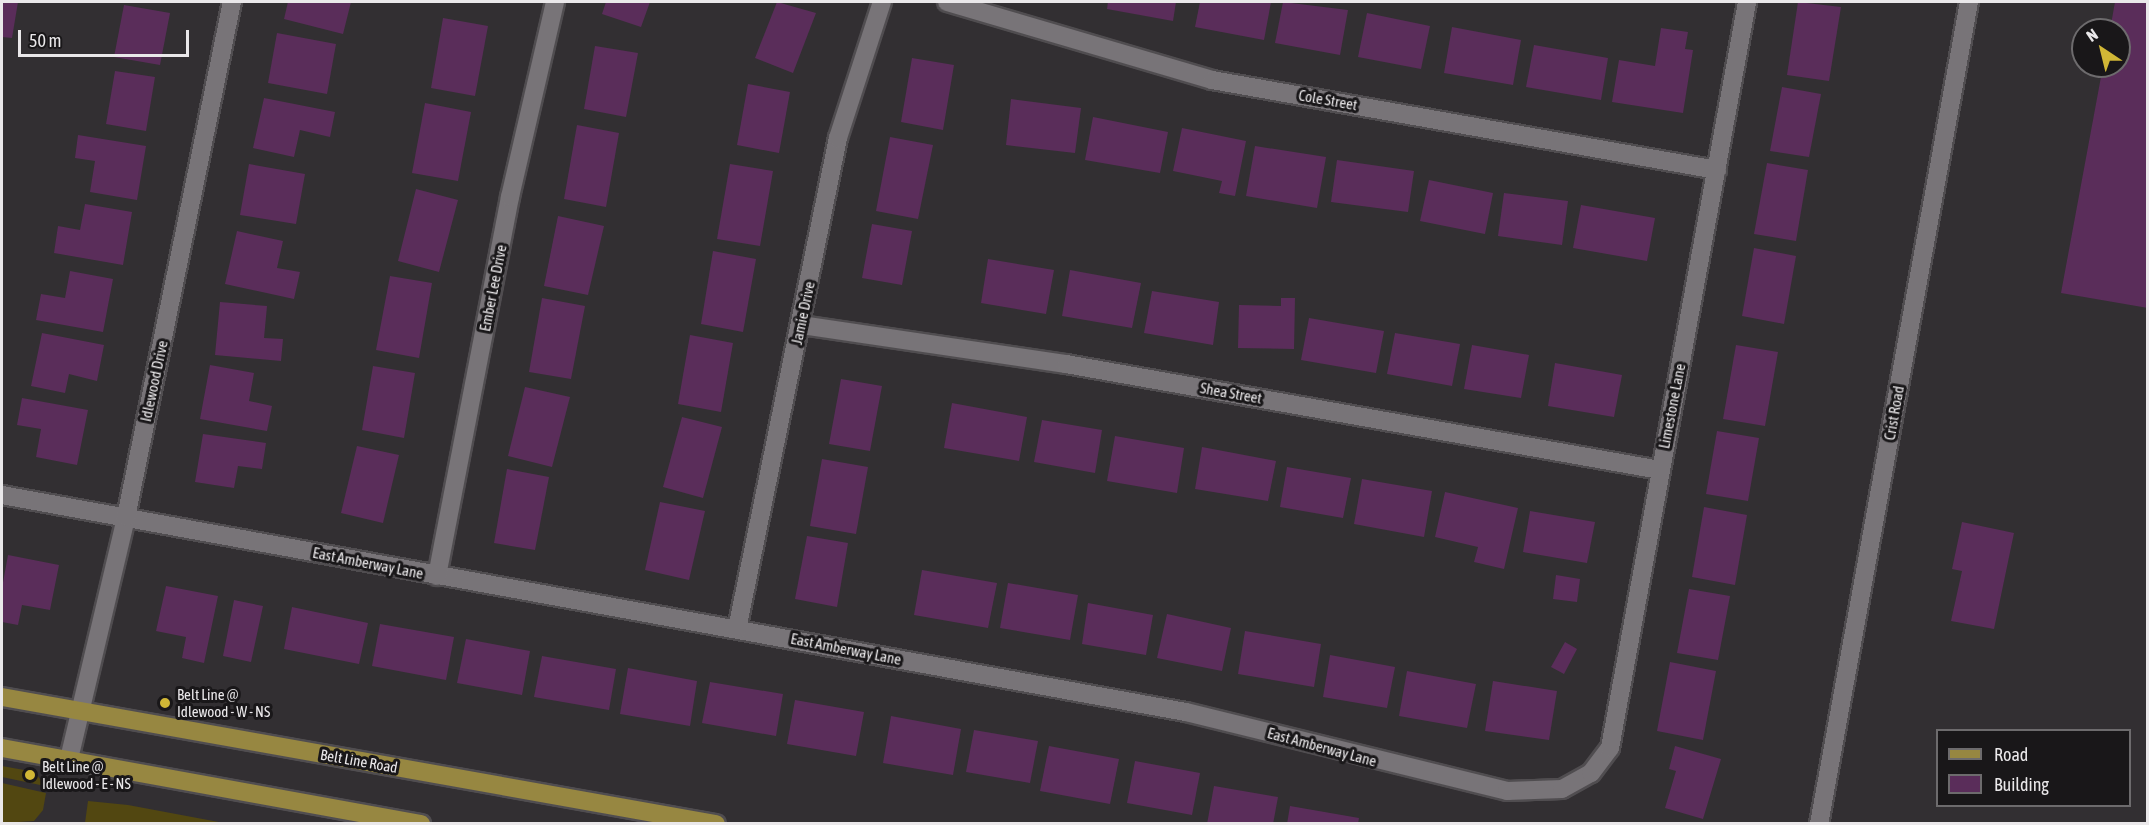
<!DOCTYPE html>
<style>
body{margin:0}
#map{position:relative;width:2149px;height:825px;overflow:hidden;background:#322f32;font-family:"Asap Condensed",sans-serif}
div>[style]{position:absolute}
[style*='--x']{left:calc(var(--x)*1px);top:calc(var(--y)*1px);width:calc(var(--w)*1px);rotate:calc(var(--a)*1deg)}
.green>*{inset:0;background:#524711}
.building>*{inset:0;background:#5a2d5a}
.roads{filter:drop-shadow(2px 0 #504d50) drop-shadow(-2px 0 #504d50) drop-shadow(0 2px #504d50) drop-shadow(0 -2px #504d50)}
.minor>*{height:18px;margin:-9px;padding:0 9px;transform-origin:9px;border-radius:9px;background:#787478}
.tertiary>*{height:18px;margin:-9px;padding:0 9px;transform-origin:9px;border-radius:9px;background:#787478}
.primary>*{height:18px;margin:-9px;padding:0 9px;transform-origin:9px;border-radius:9px;background:#978741}
.dots>*{width:16px;height:16px;translate:-50% -50%;box-sizing:border-box;border:3px solid #191719;border-radius:50%}
span{translate:-50% -50%;white-space:nowrap;text-align:center;line-height:1.15;-webkit-text-stroke:6px #191719;paint-order:stroke}
.street-label{font-size:15px;color:#eae8ea}
.poi-label{font-size:15px;color:#eae8ea}
.left{translate:0 -50%;text-align:left}
.frame{position:absolute;inset:0;border:3px solid #eae8ea;pointer-events:none}
.legend{position:absolute;left:1936px;top:729px;width:195px;height:78px;box-sizing:border-box;background:#191719;border:2px solid #6d6b6d;margin:0;padding:8px 10px;list-style:none;font-size:18px;color:#eae8ea}
.legend li{display:flex;align-items:center;gap:12px;height:30px}
.legend b{width:30px;border:2px solid #6d6b6d}
.north{position:absolute;left:2071px;top:18px;width:60px;height:60px;box-sizing:border-box;background:#191719;border:2px solid #6d6b6d;border-radius:50%;rotate:325deg;font-size:16px;font-weight:700;line-height:24px;text-align:center;color:#eae8ea}
.north::after{content:'';display:block;margin:auto;width:21px;height:27px;background:#d1b736;clip-path:polygon(50% 0,100% 100%,50% 72%,0 100%)}
.scale{position:absolute;left:18px;top:30px;width:171px;height:27px;box-sizing:border-box;border:3px solid #eae8ea;border-top:0;padding-left:8px;font-size:18px;line-height:21px;white-space:nowrap;color:#eae8ea;-webkit-text-stroke:4px #191719;paint-order:stroke}
</style>
<div id="map">
<div class="green">
<div style="clip-path:polygon(2px 766px,35px 772px,45px 786px,2px 777px)"></div>
<div style="clip-path:polygon(2px 783px,46px 793px,43px 810px,34px 821px,2px 823px)"></div>
<div style="clip-path:polygon(88px 801px,128px 805px,224px 823px,85px 823px)"></div>
</div>
<div class="building">
<div style="clip-path:polygon(2px 2px,18px 2px,12px 38px,2px 37px)"></div>
<div style="clip-path:polygon(288px 2px,351px 2px,343px 34px,284px 19px)"></div>
<div style="clip-path:polygon(606px 2px,650px 2px,641px 27px,602px 14px)"></div>
<div style="clip-path:polygon(777px 2px,816px 13px,793px 73px,755px 58px)"></div>
<div style="clip-path:polygon(1108px 2px,1176px 2px,1173px 21px,1107px 9px)"></div>
<div style="clip-path:polygon(1200px 2px,1271px 2px,1264px 40px,1195px 27px)"></div>
<div style="clip-path:polygon(1283px 2px,1348px 10px,1340px 55px,1275px 43px)"></div>
<div style="clip-path:polygon(1798px 2px,1841px 7px,1829px 81px,1787px 75px)"></div>
<div style="clip-path:polygon(2115px 2px,2148px 2px,2148px 308px,2061px 293px,2103px 66px,2119px 66px,2119px 30px,2110px 30px)"></div>
<div style="clip-path:polygon(124px 5px,170px 13px,160px 65px,114px 57px)"></div>
<div style="clip-path:polygon(1367px 13px,1430px 26px,1421px 69px,1358px 57px)"></div>
<div style="clip-path:polygon(443px 18px,488px 26px,475px 96px,431px 88px)"></div>
<div style="clip-path:polygon(1452px 27px,1521px 40px,1513px 85px,1444px 73px)"></div>
<div style="clip-path:polygon(1661px 28px,1688px 32px,1685px 49px,1693px 50px,1683px 113px,1612px 102px,1619px 60px,1655px 66px)"></div>
<div style="clip-path:polygon(277px 33px,336px 44px,327px 94px,268px 83px)"></div>
<div style="clip-path:polygon(1534px 45px,1608px 58px,1601px 100px,1526px 87px)"></div>
<div style="clip-path:polygon(595px 46px,638px 53px,626px 117px,584px 109px)"></div>
<div style="clip-path:polygon(912px 58px,954px 65px,943px 130px,901px 122px)"></div>
<div style="clip-path:polygon(115px 71px,155px 77px,146px 131px,106px 124px)"></div>
<div style="clip-path:polygon(748px 84px,790px 92px,779px 153px,737px 145px)"></div>
<div style="clip-path:polygon(1782px 87px,1821px 94px,1809px 157px,1770px 151px)"></div>
<div style="clip-path:polygon(264px 98px,335px 112px,330px 137px,300px 130px,294px 157px,253px 148px)"></div>
<div style="clip-path:polygon(1011px 99px,1081px 108px,1075px 153px,1006px 145px)"></div>
<div style="clip-path:polygon(425px 103px,471px 112px,458px 181px,412px 173px)"></div>
<div style="clip-path:polygon(1093px 117px,1168px 132px,1160px 173px,1085px 160px)"></div>
<div style="clip-path:polygon(577px 125px,619px 133px,606px 207px,564px 199px)"></div>
<div style="clip-path:polygon(1182px 128px,1246px 141px,1235px 196px,1219px 193px,1222px 181px,1173px 171px)"></div>
<div style="clip-path:polygon(78px 135px,146px 146px,137px 200px,90px 192px,95px 161px,75px 158px)"></div>
<div style="clip-path:polygon(890px 137px,933px 145px,918px 219px,876px 211px)"></div>
<div style="clip-path:polygon(1255px 146px,1326px 157px,1317px 208px,1246px 196px)"></div>
<div style="clip-path:polygon(1337px 160px,1414px 171px,1408px 212px,1331px 202px)"></div>
<div style="clip-path:polygon(1767px 163px,1808px 170px,1796px 241px,1754px 234px)"></div>
<div style="clip-path:polygon(249px 164px,305px 174px,296px 224px,240px 215px)"></div>
<div style="clip-path:polygon(730px 164px,773px 171px,760px 246px,717px 239px)"></div>
<div style="clip-path:polygon(1429px 180px,1493px 193px,1485px 234px,1420px 221px)"></div>
<div style="clip-path:polygon(416px 189px,458px 200px,439px 272px,398px 261px)"></div>
<div style="clip-path:polygon(1504px 193px,1568px 201px,1562px 245px,1498px 236px)"></div>
<div style="clip-path:polygon(85px 204px,132px 212px,123px 265px,54px 253px,58px 226px,80px 230px)"></div>
<div style="clip-path:polygon(1581px 205px,1655px 218px,1647px 261px,1573px 248px)"></div>
<div style="clip-path:polygon(558px 216px,604px 226px,588px 295px,544px 286px)"></div>
<div style="clip-path:polygon(872px 224px,912px 231px,902px 285px,862px 278px)"></div>
<div style="clip-path:polygon(237px 231px,283px 241px,277px 268px,300px 272px,294px 299px,225px 284px)"></div>
<div style="clip-path:polygon(1754px 248px,1796px 256px,1784px 324px,1742px 316px)"></div>
<div style="clip-path:polygon(713px 251px,756px 259px,743px 332px,701px 324px)"></div>
<div style="clip-path:polygon(988px 259px,1054px 270px,1046px 314px,981px 303px)"></div>
<div style="clip-path:polygon(1070px 270px,1141px 283px,1132px 328px,1062px 316px)"></div>
<div style="clip-path:polygon(70px 271px,113px 279px,103px 332px,36px 320px,41px 294px,65px 298px)"></div>
<div style="clip-path:polygon(390px 276px,432px 283px,419px 358px,376px 350px)"></div>
<div style="clip-path:polygon(1152px 291px,1219px 302px,1213px 345px,1144px 333px)"></div>
<div style="clip-path:polygon(542px 298px,585px 306px,571px 379px,529px 372px)"></div>
<div style="clip-path:polygon(1281px 298px,1295px 298px,1294px 349px,1238px 348px,1239px 305px,1281px 306px)"></div>
<div style="clip-path:polygon(220px 302px,267px 306px,264px 338px,283px 339px,281px 361px,215px 355px)"></div>
<div style="clip-path:polygon(1309px 318px,1384px 331px,1376px 373px,1301px 360px)"></div>
<div style="clip-path:polygon(42px 333px,104px 345px,97px 381px,69px 374px,65px 393px,31px 386px)"></div>
<div style="clip-path:polygon(1395px 333px,1460px 344px,1452px 386px,1387px 374px)"></div>
<div style="clip-path:polygon(690px 335px,733px 343px,721px 412px,678px 404px)"></div>
<div style="clip-path:polygon(1472px 345px,1529px 355px,1521px 398px,1464px 389px)"></div>
<div style="clip-path:polygon(1736px 345px,1778px 352px,1765px 426px,1723px 419px)"></div>
<div style="clip-path:polygon(1555px 363px,1622px 375px,1614px 417px,1548px 406px)"></div>
<div style="clip-path:polygon(210px 365px,254px 373px,249px 401px,272px 406px,267px 431px,200px 419px)"></div>
<div style="clip-path:polygon(373px 366px,415px 373px,404px 438px,362px 430px)"></div>
<div style="clip-path:polygon(841px 379px,882px 386px,870px 451px,829px 444px)"></div>
<div style="clip-path:polygon(525px 387px,570px 397px,552px 467px,508px 456px)"></div>
<div style="clip-path:polygon(22px 398px,88px 410px,77px 465px,36px 457px,41px 429px,17px 425px)"></div>
<div style="clip-path:polygon(952px 403px,1027px 417px,1019px 461px,944px 448px)"></div>
<div style="clip-path:polygon(682px 417px,722px 427px,703px 498px,663px 487px)"></div>
<div style="clip-path:polygon(1042px 420px,1102px 430px,1095px 473px,1034px 462px)"></div>
<div style="clip-path:polygon(1717px 431px,1759px 438px,1748px 501px,1706px 494px)"></div>
<div style="clip-path:polygon(203px 434px,266px 443px,262px 469px,238px 466px,234px 488px,195px 482px)"></div>
<div style="clip-path:polygon(1115px 436px,1184px 448px,1177px 493px,1107px 481px)"></div>
<div style="clip-path:polygon(357px 446px,399px 455px,383px 523px,341px 513px)"></div>
<div style="clip-path:polygon(1202px 447px,1276px 461px,1268px 501px,1195px 489px)"></div>
<div style="clip-path:polygon(822px 459px,868px 467px,856px 534px,810px 526px)"></div>
<div style="clip-path:polygon(1287px 467px,1351px 478px,1343px 518px,1280px 507px)"></div>
<div style="clip-path:polygon(507px 469px,549px 477px,535px 550px,494px 543px)"></div>
<div style="clip-path:polygon(1362px 479px,1432px 491px,1424px 537px,1354px 524px)"></div>
<div style="clip-path:polygon(1445px 492px,1518px 508px,1504px 569px,1474px 562px,1478px 547px,1435px 537px)"></div>
<div style="clip-path:polygon(660px 502px,705px 511px,689px 580px,645px 570px)"></div>
<div style="clip-path:polygon(1704px 507px,1747px 515px,1735px 585px,1692px 577px)"></div>
<div style="clip-path:polygon(1530px 511px,1595px 522px,1587px 563px,1523px 552px)"></div>
<div style="clip-path:polygon(1962px 522px,2014px 533px,1994px 629px,1951px 621px,1962px 571px,1952px 569px)"></div>
<div style="clip-path:polygon(807px 536px,848px 543px,837px 607px,795px 599px)"></div>
<div style="clip-path:polygon(8px 555px,59px 565px,50px 610px,22px 605px,18px 625px,2px 622px,2px 588px)"></div>
<div style="clip-path:polygon(922px 570px,997px 583px,988px 628px,914px 615px)"></div>
<div style="clip-path:polygon(1556px 575px,1580px 579px,1577px 602px,1553px 599px)"></div>
<div style="clip-path:polygon(1008px 583px,1078px 595px,1070px 640px,1000px 628px)"></div>
<div style="clip-path:polygon(166px 586px,218px 596px,204px 663px,182px 658px,186px 637px,156px 631px)"></div>
<div style="clip-path:polygon(1689px 589px,1730px 596px,1718px 660px,1677px 653px)"></div>
<div style="clip-path:polygon(234px 600px,263px 606px,251px 662px,223px 656px)"></div>
<div style="clip-path:polygon(1088px 603px,1153px 615px,1146px 655px,1082px 644px)"></div>
<div style="clip-path:polygon(292px 607px,368px 623px,359px 664px,284px 649px)"></div>
<div style="clip-path:polygon(1167px 614px,1231px 628px,1222px 671px,1157px 658px)"></div>
<div style="clip-path:polygon(380px 624px,454px 637px,446px 680px,372px 666px)"></div>
<div style="clip-path:polygon(1245px 631px,1321px 644px,1314px 687px,1238px 674px)"></div>
<div style="clip-path:polygon(466px 639px,530px 651px,522px 695px,457px 683px)"></div>
<div style="clip-path:polygon(1565px 642px,1577px 649px,1564px 674px,1551px 667px)"></div>
<div style="clip-path:polygon(1330px 655px,1395px 667px,1387px 708px,1323px 697px)"></div>
<div style="clip-path:polygon(542px 656px,616px 669px,609px 710px,534px 697px)"></div>
<div style="clip-path:polygon(1670px 662px,1716px 671px,1703px 740px,1657px 731px)"></div>
<div style="clip-path:polygon(628px 668px,697px 681px,690px 726px,620px 714px)"></div>
<div style="clip-path:polygon(1407px 671px,1476px 684px,1467px 728px,1399px 716px)"></div>
<div style="clip-path:polygon(1493px 681px,1557px 691px,1549px 740px,1485px 731px)"></div>
<div style="clip-path:polygon(710px 682px,783px 694px,776px 736px,702px 723px)"></div>
<div style="clip-path:polygon(795px 700px,864px 712px,856px 756px,787px 744px)"></div>
<div style="clip-path:polygon(891px 716px,961px 729px,953px 775px,883px 763px)"></div>
<div style="clip-path:polygon(974px 730px,1038px 741px,1030px 783px,966px 772px)"></div>
<div style="clip-path:polygon(1049px 746px,1119px 759px,1110px 804px,1040px 791px)"></div>
<div style="clip-path:polygon(1675px 746px,1721px 759px,1703px 819px,1665px 808px,1676px 771px,1669px 769px)"></div>
<div style="clip-path:polygon(1135px 761px,1200px 773px,1192px 815px,1127px 803px)"></div>
<div style="clip-path:polygon(1214px 786px,1278px 797px,1273px 824px,1207px 824px)"></div>
<div style="clip-path:polygon(1290px 806px,1359px 818px,1358px 824px,1287px 824px)"></div>
</div>
<div class="roads">
<div class="minor">
<div style="--x:947;--y:2;--w:276;--a:16.4"></div>
<div style="--x:1212;--y:80;--w:513;--a:10.11"></div>
<div style="--x:801;--y:325;--w:268;--a:8.4"></div>
<div style="--x:1066;--y:364;--w:603;--a:10.12"></div>
<div style="--x:2;--y:495;--w:1204;--a:10.39"></div>
<div style="--x:1186;--y:712;--w:331;--a:13.8"></div>
<div style="--x:1507;--y:791;--w:55;--a:-2.1"></div>
<div style="--x:1562;--y:789;--w:33;--a:-29"></div>
<div style="--x:1591;--y:773;--w:31;--a:-53"></div>
<div style="--x:1610;--y:748;--w:758;--a:-79.59"></div>
<div style="--x:437;--y:576;--w:386;--a:-79.1"></div>
<div style="--x:510;--y:197;--w:200;--a:-77"></div>
<div style="--x:737;--y:629;--w:501;--a:-78.38"></div>
<div style="--x:838;--y:138;--w:143;--a:-72.1"></div>
<div style="--x:69;--y:759;--w:249;--a:-76.7"></div>
<div style="--x:126;--y:517;--w:526;--a:-78.37"></div>
</div>
<div class="tertiary">
<div style="--x:1819;--y:824;--w:836;--a:-79.66"></div>
</div>
<div class="primary">
<div style="--x:2;--y:697;--w:725;--a:10.09"></div>
<div style="--x:2;--y:748;--w:426;--a:10.3"></div>
</div>
</div>
<div class="dots">
<div style="left:165px;top:703px;background:#d1b736"></div>
<div style="left:30px;top:775px;background:#d1b736"></div>
</div>
<div class="street-label">
<span style="left:1328px;top:100px;rotate:10deg">Cole Street</span>
<span style="left:493px;top:288px;rotate:-79deg">Ember Lee Drive</span>
<span style="left:803px;top:313px;rotate:-78deg">Jamie Drive</span>
<span style="left:154px;top:381px;rotate:-78deg">Idlewood Drive</span>
<span style="left:1231px;top:393px;rotate:10deg">Shea Street</span>
<span style="left:1672px;top:406px;rotate:-79deg">Limestone Lane</span>
<span style="left:1894px;top:413px;rotate:-80deg">Crist Road</span>
<span style="left:368px;top:563px;rotate:11deg">East Amberway Lane</span>
<span style="left:846px;top:649px;rotate:11deg">East Amberway Lane</span>
<span style="left:1322px;top:747px;rotate:15deg">East Amberway Lane</span>
<span style="left:359px;top:761px;rotate:10deg">Belt Line Road</span>
</div>
<div class="poi-label">
<span class="left" style="left:177px;top:703px">Belt Line @<br>Idlewood - W - NS</span>
<span class="left" style="left:42px;top:775px">Belt Line @<br>Idlewood - E - NS</span>
</div>
<div class="frame"></div>
<ul class="legend">
<li><b style="height:8px;background:#978741"></b>Road</li>
<li><b style="height:16px;background:#5a2d5a"></b>Building</li>
</ul>
<div class="north">N</div>
<div class="scale">50 m</div>
</div>
